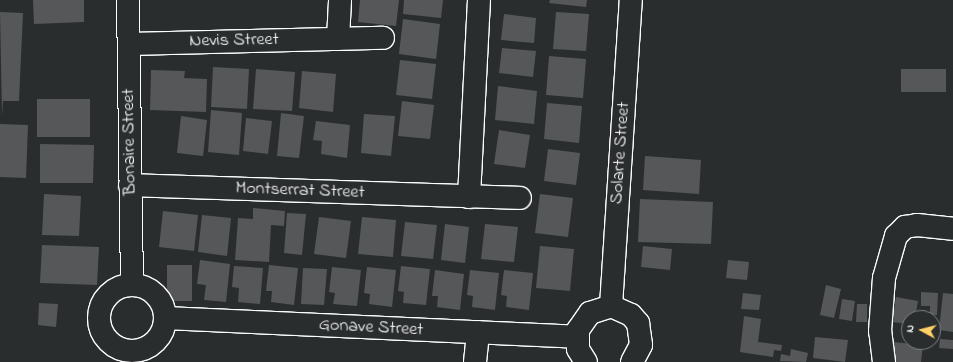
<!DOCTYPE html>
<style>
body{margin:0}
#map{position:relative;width:953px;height:362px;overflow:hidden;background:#2a2d2e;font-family:"Indie Flower",sans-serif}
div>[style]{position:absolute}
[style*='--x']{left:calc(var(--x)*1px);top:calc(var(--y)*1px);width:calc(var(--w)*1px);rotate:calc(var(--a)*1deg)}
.building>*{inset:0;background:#555758}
.roads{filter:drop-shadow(1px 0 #fff) drop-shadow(-1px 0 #fff) drop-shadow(0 1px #fff) drop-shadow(0 -1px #fff)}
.street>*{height:22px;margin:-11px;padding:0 11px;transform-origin:11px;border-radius:11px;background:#2a2d2e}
.street>.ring{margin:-11px;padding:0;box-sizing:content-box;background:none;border:22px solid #2a2d2e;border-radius:50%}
span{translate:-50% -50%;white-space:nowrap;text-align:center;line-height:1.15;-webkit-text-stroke:3px #2a2d2e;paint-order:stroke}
.street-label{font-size:18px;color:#fff}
.north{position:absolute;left:901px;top:310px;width:40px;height:40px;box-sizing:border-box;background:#2a2d2e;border:1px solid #7f8182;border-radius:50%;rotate:277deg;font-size:11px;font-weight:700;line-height:16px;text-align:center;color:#fff}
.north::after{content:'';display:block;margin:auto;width:14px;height:18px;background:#ffd166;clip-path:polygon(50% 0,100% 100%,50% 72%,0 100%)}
</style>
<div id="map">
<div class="building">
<div style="clip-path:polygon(33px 0,84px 0,84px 22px,34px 24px)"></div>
<div style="clip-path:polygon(360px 0,399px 0,396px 26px,358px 22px)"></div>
<div style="clip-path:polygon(404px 0,443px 0,441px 18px,403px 14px)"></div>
<div style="clip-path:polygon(550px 0,587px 0,586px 7px,549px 3px)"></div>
<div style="clip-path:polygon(0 12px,23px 13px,19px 101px,3px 101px,2px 116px)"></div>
<div style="clip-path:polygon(556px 12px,589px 14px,586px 51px,553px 49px)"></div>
<div style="clip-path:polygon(504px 14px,536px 18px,534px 43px,501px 40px)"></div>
<div style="clip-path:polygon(403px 19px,440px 24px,436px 59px,399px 54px)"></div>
<div style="clip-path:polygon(502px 48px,536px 51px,533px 77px,499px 73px)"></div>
<div style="clip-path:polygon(549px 56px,586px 59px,583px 98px,546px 95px)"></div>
<div style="clip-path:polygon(400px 60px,436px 64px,432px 99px,396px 95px)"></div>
<div style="clip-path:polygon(213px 67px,249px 69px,247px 109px,211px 107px)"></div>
<div style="clip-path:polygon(256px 69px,295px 72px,292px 111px,253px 109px)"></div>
<div style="clip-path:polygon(901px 69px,946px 69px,946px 92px,901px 92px)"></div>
<div style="clip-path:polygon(151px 70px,185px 71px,184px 78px,207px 79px,206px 112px,150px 110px)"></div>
<div style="clip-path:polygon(302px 71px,336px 74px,333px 112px,299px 108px)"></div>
<div style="clip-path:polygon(498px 86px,537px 91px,534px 124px,495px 120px)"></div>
<div style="clip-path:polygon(37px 99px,90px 99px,90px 137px,37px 137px)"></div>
<div style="clip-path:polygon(402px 101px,434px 105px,430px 139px,398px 136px)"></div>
<div style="clip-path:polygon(547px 103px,582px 106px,579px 143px,544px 139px)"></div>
<div style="clip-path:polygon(211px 110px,242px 113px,239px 155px,208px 152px)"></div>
<div style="clip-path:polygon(281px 113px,304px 116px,299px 158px,277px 156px)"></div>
<div style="clip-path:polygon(364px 114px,395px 116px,391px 156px,361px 153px)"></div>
<div style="clip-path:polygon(181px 116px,207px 120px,203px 156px,177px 153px)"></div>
<div style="clip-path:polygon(246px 118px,272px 121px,268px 154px,243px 151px)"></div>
<div style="clip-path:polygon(316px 121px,350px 125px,347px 158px,321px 154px,322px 141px,313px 140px)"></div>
<div style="clip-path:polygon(0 124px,28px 125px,26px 178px,0 177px)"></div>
<div style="clip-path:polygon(499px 130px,530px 135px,525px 168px,494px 164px)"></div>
<div style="clip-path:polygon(40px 144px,94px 145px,93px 183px,40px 183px)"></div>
<div style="clip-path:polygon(548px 149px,580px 153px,576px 185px,544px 181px)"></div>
<div style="clip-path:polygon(645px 156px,701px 160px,699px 194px,643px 190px)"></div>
<div style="clip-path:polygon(44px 194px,81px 196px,79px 236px,42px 235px)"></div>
<div style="clip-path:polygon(540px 194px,573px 198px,568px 237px,535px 233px)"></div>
<div style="clip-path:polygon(640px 199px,713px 202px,711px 244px,638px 242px)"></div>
<div style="clip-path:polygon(253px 208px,285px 211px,284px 226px,271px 225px,269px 262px,235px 260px,238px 218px,253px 219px)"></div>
<div style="clip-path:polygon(163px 211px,198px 215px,194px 251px,159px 247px)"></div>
<div style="clip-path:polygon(287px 213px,306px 214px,302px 255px,284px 253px)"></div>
<div style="clip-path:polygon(202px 215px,231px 218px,227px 256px,198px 252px)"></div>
<div style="clip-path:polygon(319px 217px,351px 221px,346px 258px,314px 254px)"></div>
<div style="clip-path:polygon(362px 217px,396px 220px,393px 257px,358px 254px)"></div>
<div style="clip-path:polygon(405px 222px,437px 225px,433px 259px,401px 256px)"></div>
<div style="clip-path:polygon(445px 224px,469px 227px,465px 263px,441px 260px)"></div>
<div style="clip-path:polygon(485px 224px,518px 227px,514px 262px,481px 259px)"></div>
<div style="clip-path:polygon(42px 245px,99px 247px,97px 285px,40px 283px)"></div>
<div style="clip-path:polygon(540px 246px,574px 249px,570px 291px,536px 288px)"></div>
<div style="clip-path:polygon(643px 246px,672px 249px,670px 270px,641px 267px)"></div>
<div style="clip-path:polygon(200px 260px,230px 264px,226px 302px,204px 300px,206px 285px,197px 284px)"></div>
<div style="clip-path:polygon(728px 260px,749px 262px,747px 280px,726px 278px)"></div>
<div style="clip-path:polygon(167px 265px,192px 265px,192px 301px,167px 301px)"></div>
<div style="clip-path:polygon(269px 265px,298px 268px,294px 305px,271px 302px,272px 291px,266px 291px)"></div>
<div style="clip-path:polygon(234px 266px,263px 268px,260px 304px,238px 302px,239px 288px,232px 287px)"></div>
<div style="clip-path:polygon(401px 266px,430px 269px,426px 305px,403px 303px,404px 292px,398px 291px)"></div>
<div style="clip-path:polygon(332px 267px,361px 270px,357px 306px,333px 304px,335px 293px,329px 292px)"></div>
<div style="clip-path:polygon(367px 267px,396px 270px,392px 307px,369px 304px,370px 294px,364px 293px)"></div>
<div style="clip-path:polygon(303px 268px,327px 269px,324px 305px,301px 304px)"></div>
<div style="clip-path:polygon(435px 270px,464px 274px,460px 310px,437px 307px,438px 296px,432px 296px)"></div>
<div style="clip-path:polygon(470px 270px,499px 273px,495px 310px,472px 307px,473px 296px,467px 295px)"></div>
<div style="clip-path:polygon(504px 270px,533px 273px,529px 310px,506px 307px,507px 296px,501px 295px)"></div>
<div style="clip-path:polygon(826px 285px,841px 289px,834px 318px,820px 315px)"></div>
<div style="clip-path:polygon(921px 292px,938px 293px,937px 315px,930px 315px,930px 306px,921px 306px)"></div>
<div style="clip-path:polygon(743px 293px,761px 295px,759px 310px,741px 309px)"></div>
<div style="clip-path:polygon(943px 293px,953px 294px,953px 332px,939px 330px)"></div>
<div style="clip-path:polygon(896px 297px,918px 301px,915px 318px,909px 318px,909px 324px,892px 322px)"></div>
<div style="clip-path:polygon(842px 299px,855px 301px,852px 321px,839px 319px)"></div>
<div style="clip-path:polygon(39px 303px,58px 304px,56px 327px,38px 325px)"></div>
<div style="clip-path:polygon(857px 304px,867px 304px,867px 322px,856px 322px)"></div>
<div style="clip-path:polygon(744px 316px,761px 319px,758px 342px,782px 345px,781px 351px,774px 350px,773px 357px,740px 352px)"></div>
<div style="clip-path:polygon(815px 337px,848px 340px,845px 362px,813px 358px)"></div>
<div style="clip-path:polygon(940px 339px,953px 340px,953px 349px,939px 348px)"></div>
<div style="clip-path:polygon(893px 342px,923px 345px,921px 362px,890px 362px)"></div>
<div style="clip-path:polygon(791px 349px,808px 353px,806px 362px,780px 361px,781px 354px,790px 356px)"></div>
</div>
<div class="roads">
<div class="street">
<div style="--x:128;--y:0;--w:285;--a:89.2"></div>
<div style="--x:338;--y:39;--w:39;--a:-87"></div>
<div style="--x:129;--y:44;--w:254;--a:-1.4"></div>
<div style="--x:130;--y:185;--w:390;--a:1.9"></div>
<div style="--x:469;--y:197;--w:197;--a:-87.1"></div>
<div class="ring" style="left:99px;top:285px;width:44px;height:44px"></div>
<div style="--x:611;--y:306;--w:307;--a:-86.3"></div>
<div style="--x:165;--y:318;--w:412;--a:2.6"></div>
<div style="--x:475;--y:362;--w:30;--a:-84"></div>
<div style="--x:586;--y:362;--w:15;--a:-122"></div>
<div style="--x:578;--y:349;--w:19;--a:-90"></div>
<div style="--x:578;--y:330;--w:21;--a:-55"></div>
<div style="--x:590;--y:313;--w:22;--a:-18"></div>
<div style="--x:611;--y:306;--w:22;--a:24"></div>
<div style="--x:631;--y:315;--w:11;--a:49"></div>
<div style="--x:638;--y:323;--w:22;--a:82"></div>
<div style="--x:641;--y:345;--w:19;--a:118"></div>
<div style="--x:884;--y:362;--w:31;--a:-97"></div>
<div style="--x:880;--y:331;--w:53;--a:-85.7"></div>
<div style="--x:884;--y:278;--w:44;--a:-74.1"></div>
<div style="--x:896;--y:236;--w:13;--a:-45"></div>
<div style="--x:905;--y:227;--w:12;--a:-9"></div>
<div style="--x:917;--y:225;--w:36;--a:6"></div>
</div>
</div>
<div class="street-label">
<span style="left:234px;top:41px;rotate:-1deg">Nevis Street</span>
<span style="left:130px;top:142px;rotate:-91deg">Bonaire Street</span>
<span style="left:621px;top:153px;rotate:-86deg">Solarte Street</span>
<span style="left:300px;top:191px;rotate:2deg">Montserrat Street</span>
<span style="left:371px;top:328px;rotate:3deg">Gonave Street</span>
</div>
<div class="north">N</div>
</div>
